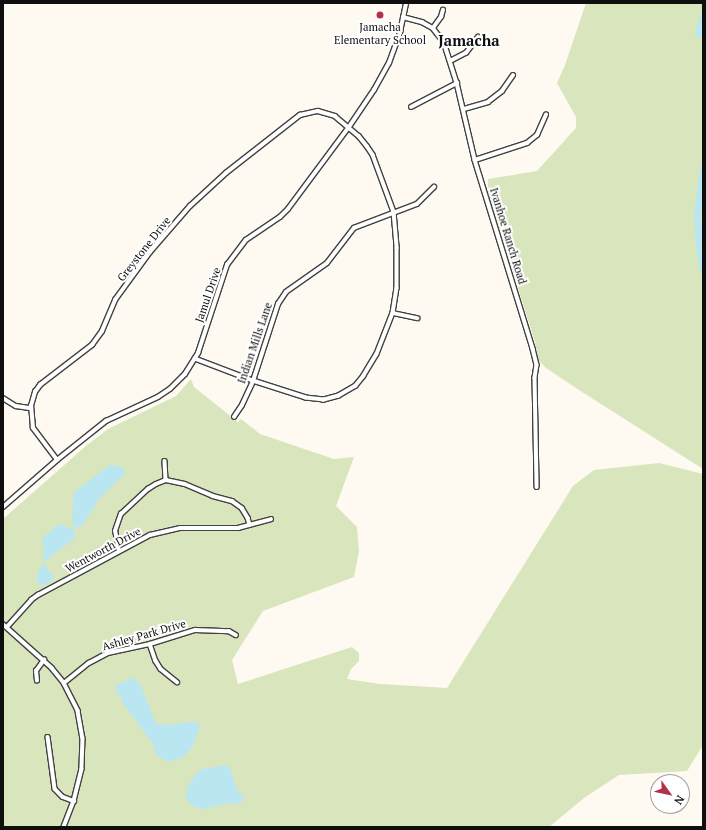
<!DOCTYPE html>
<style>
body{margin:0}
#map{position:relative;width:706px;height:830px;overflow:hidden;background:#fef9f1;font-family:"PT Serif",serif}
div>[style]{position:absolute}
[style*='--x']{left:calc(var(--x)*1px);top:calc(var(--y)*1px);width:calc(var(--w)*1px);rotate:calc(var(--a)*1deg)}
.green>*{inset:0;background:#d9e6bd}
.water>*{inset:0;background:#b9e6f1}
.river>*{height:7px;margin:-3.5px;padding:0 3.5px;transform-origin:3.5px;border-radius:3.5px;background:#b9e6f1}
.roads{filter:drop-shadow(1px 0 #414141) drop-shadow(-1px 0 #414141) drop-shadow(0 1px #414141) drop-shadow(0 -1px #414141)}
.minor>*{height:3.5px;margin:-1.75px;padding:0 1.75px;transform-origin:1.75px;border-radius:1.75px;background:#fff}
.dots>*{width:11px;height:11px;translate:-50% -50%;box-sizing:border-box;border:2px solid #fff;border-radius:50%}
span{translate:-50% -50%;white-space:nowrap;text-align:center;line-height:1.15;-webkit-text-stroke:4px #fff;paint-order:stroke}
.poi-label{font-size:11px;color:#0e0e0e}
.street-label{font-size:11px;color:#0e0e0e}
.district-label{font-size:15px;color:#0e0e0e;font-weight:700}
.frame{position:absolute;inset:0;border:4px solid #0e0e0e;pointer-events:none}
.north{position:absolute;left:650px;top:774px;width:40px;height:40px;box-sizing:border-box;background:#fff;border:1px solid #9f9f9f;border-radius:50%;rotate:123deg;font-size:11px;font-weight:700;line-height:16px;text-align:center;color:#0e0e0e}
.north::after{content:'';display:block;margin:auto;width:14px;height:18px;background:#b4314e;clip-path:polygon(50% 0,100% 100%,50% 72%,0 100%)}
</style>
<div id="map">
<div class="green">
<div style="clip-path:polygon(586px 3px,703px 3px,703px 469px,579px 390px,546px 368px,538px 360px,535px 342px,488px 192px,488px 179px,537px 171px,576px 128px,576px 117px,557px 83px,565px 65px)"></div>
<div style="clip-path:polygon(191px 379px,194px 387px,238px 422px,241px 419px,260px 434px,334px 459px,354px 457px,336px 506px,357px 527px,359px 551px,354px 577px,263px 611px,232px 660px,238px 684px,352px 647px,359px 653px,359px 661px,351px 669px,347px 679px,380px 684px,447px 688px,573px 486px,594px 470px,659px 463px,703px 474px,703px 745px,687px 771px,619px 775px,584px 798px,549px 827px,3px 827px,3px 519px,87px 445px,108px 429px,176px 396px)"></div>
</div>
<div class="water">
<div style="clip-path:polygon(703px 9px,703px 35px,699px 37px,695px 35px,695px 32px)"></div>
<div style="clip-path:polygon(110px 465px,119px 466px,125px 470px,124px 475px,99px 499px,84px 523px,80px 527px,73px 527px,72px 518px,74px 492px)"></div>
<div style="clip-path:polygon(59px 524px,75px 530px,74px 539px,44px 562px,43px 537px)"></div>
<div style="clip-path:polygon(43px 563px,54px 577px,49px 583px,40px 586px,37px 582px,37px 574px)"></div>
<div style="clip-path:polygon(133px 677px,140px 684px,156px 723px,166px 725px,190px 722px,199px 723px,199px 730px,192px 747px,184px 757px,168px 762px,156px 755px,153px 744px,122px 702px,121px 697px,117px 693px,115px 686px)"></div>
<div style="clip-path:polygon(225px 765px,230px 768px,237px 790px,244px 796px,242px 802px,239px 804px,229px 803px,202px 809px,191px 805px,187px 799px,186px 794px,189px 784px,196px 774px,199px 770px)"></div>
</div>
<div class="river">
<div style="--x:703;--y:168;--w:46;--a:97.4"></div>
<div style="--x:697;--y:214;--w:32;--a:86"></div>
<div style="--x:699;--y:246;--w:25;--a:81"></div>
</div>
<div class="roads">
<div class="minor">
<div style="--x:403;--y:17;--w:20;--a:15"></div>
<div style="--x:422;--y:22;--w:13;--a:29"></div>
<div style="--x:433;--y:28;--w:18;--a:52"></div>
<div style="--x:444;--y:42;--w:43;--a:72.4"></div>
<div style="--x:457;--y:83;--w:79;--a:76.8"></div>
<div style="--x:475;--y:160;--w:198;--a:72.9"></div>
<div style="--x:533;--y:349;--w:16;--a:76"></div>
<div style="--x:537;--y:365;--w:13;--a:99"></div>
<div style="--x:535;--y:378;--w:109;--a:88.9"></div>
<div style="--x:433;--y:28;--w:14;--a:-54"></div>
<div style="--x:441;--y:17;--w:7;--a:-74"></div>
<div style="--x:450;--y:61;--w:18;--a:-27"></div>
<div style="--x:466;--y:53;--w:20;--a:-53"></div>
<div style="--x:411;--y:107;--w:52;--a:-27.6"></div>
<div style="--x:464;--y:109;--w:25;--a:-16"></div>
<div style="--x:488;--y:102;--w:18;--a:-38"></div>
<div style="--x:502;--y:91;--w:19;--a:-55"></div>
<div style="--x:475;--y:160;--w:55;--a:-18.1"></div>
<div style="--x:527;--y:143;--w:13;--a:-39"></div>
<div style="--x:537;--y:135;--w:22;--a:-66"></div>
<div style="--x:393;--y:313;--w:25;--a:12"></div>
<div style="--x:3;--y:398;--w:15;--a:32"></div>
<div style="--x:16;--y:406;--w:15;--a:8"></div>
<div style="--x:234;--y:417;--w:14;--a:-56"></div>
<div style="--x:242;--y:405;--w:26;--a:-65"></div>
<div style="--x:253;--y:381;--w:81;--a:-72"></div>
<div style="--x:278;--y:304;--w:14;--a:-56"></div>
<div style="--x:286;--y:292;--w:50;--a:-35.3"></div>
<div style="--x:327;--y:263;--w:44;--a:-52.4"></div>
<div style="--x:354;--y:228;--w:67;--a:-20.9"></div>
<div style="--x:417;--y:204;--w:24;--a:-45"></div>
<div style="--x:57;--y:460;--w:40;--a:-127"></div>
<div style="--x:33;--y:428;--w:22;--a:-95"></div>
<div style="--x:31;--y:406;--w:15;--a:-74"></div>
<div style="--x:35;--y:392;--w:9;--a:-54"></div>
<div style="--x:40;--y:385;--w:66;--a:-37.6"></div>
<div style="--x:92;--y:345;--w:17;--a:-54"></div>
<div style="--x:102;--y:331;--w:34;--a:-67"></div>
<div style="--x:115;--y:300;--w:59;--a:-53.9"></div>
<div style="--x:150;--y:252;--w:61;--a:-49"></div>
<div style="--x:190;--y:206;--w:49;--a:-42.5"></div>
<div style="--x:226;--y:173;--w:94;--a:-38.1"></div>
<div style="--x:300;--y:115;--w:18;--a:-13"></div>
<div style="--x:318;--y:111;--w:18;--a:16"></div>
<div style="--x:335;--y:116;--w:31;--a:40"></div>
<div style="--x:359;--y:136;--w:13;--a:51"></div>
<div style="--x:367;--y:146;--w:11;--a:56"></div>
<div style="--x:373;--y:155;--w:61;--a:69.8"></div>
<div style="--x:394;--y:212;--w:36;--a:85"></div>
<div style="--x:397;--y:248;--w:40;--a:90"></div>
<div style="--x:397;--y:288;--w:25;--a:99"></div>
<div style="--x:393;--y:313;--w:44;--a:111.3"></div>
<div style="--x:377;--y:354;--w:26;--a:121"></div>
<div style="--x:364;--y:376;--w:13;--a:129"></div>
<div style="--x:356;--y:386;--w:20;--a:150"></div>
<div style="--x:339;--y:396;--w:16;--a:165"></div>
<div style="--x:324;--y:400;--w:18;--a:-174"></div>
<div style="--x:306;--y:398;--w:56;--a:-162.2"></div>
<div style="--x:253;--y:381;--w:62;--a:-159.2"></div>
<div style="--x:165;--y:461;--w:19;--a:87"></div>
<div style="--x:3;--y:507;--w:72;--a:-41"></div>
<div style="--x:57;--y:460;--w:63;--a:-38.5"></div>
<div style="--x:106;--y:421;--w:57;--a:-24.8"></div>
<div style="--x:158;--y:397;--w:14;--a:-34"></div>
<div style="--x:170;--y:389;--w:21;--a:-45"></div>
<div style="--x:185;--y:374;--w:25;--a:-58"></div>
<div style="--x:198;--y:353;--w:93;--a:-71.8"></div>
<div style="--x:227;--y:265;--w:31;--a:-53"></div>
<div style="--x:246;--y:240;--w:41;--a:-34.1"></div>
<div style="--x:280;--y:217;--w:11;--a:-45"></div>
<div style="--x:288;--y:209;--w:102;--a:-53.4"></div>
<div style="--x:349;--y:127;--w:45;--a:-56"></div>
<div style="--x:374;--y:90;--w:31;--a:-61"></div>
<div style="--x:389;--y:63;--w:33;--a:-70"></div>
<div style="--x:400;--y:32;--w:30;--a:-78"></div>
<div style="--x:119;--y:551;--w:20;--a:-101"></div>
<div style="--x:115;--y:531;--w:18;--a:-71"></div>
<div style="--x:121;--y:514;--w:37;--a:-43"></div>
<div style="--x:148;--y:489;--w:9;--a:-32"></div>
<div style="--x:156;--y:484;--w:11;--a:-22"></div>
<div style="--x:166;--y:480;--w:19;--a:12"></div>
<div style="--x:185;--y:484;--w:30;--a:23"></div>
<div style="--x:213;--y:496;--w:20;--a:15"></div>
<div style="--x:232;--y:501;--w:12;--a:35"></div>
<div style="--x:242;--y:508;--w:12;--a:59"></div>
<div style="--x:248;--y:518;--w:7;--a:74"></div>
<div style="--x:3;--y:624;--w:66;--a:41.9"></div>
<div style="--x:52;--y:668;--w:19;--a:51"></div>
<div style="--x:64;--y:683;--w:31;--a:63"></div>
<div style="--x:78;--y:711;--w:27;--a:80"></div>
<div style="--x:83;--y:738;--w:31;--a:92"></div>
<div style="--x:82;--y:769;--w:33;--a:104"></div>
<div style="--x:74;--y:801;--w:28;--a:111"></div>
<div style="--x:7;--y:627;--w:36;--a:-48"></div>
<div style="--x:31;--y:600;--w:9;--a:-36"></div>
<div style="--x:38;--y:595;--w:127;--a:-28.2"></div>
<div style="--x:150;--y:535;--w:31;--a:-13"></div>
<div style="--x:180;--y:528;--w:58;--a:0"></div>
<div style="--x:238;--y:528;--w:34;--a:-15"></div>
<div style="--x:150;--y:644;--w:18;--a:71"></div>
<div style="--x:156;--y:661;--w:9;--a:58"></div>
<div style="--x:161;--y:669;--w:21;--a:39"></div>
<div style="--x:37;--y:681;--w:10;--a:-96"></div>
<div style="--x:36;--y:671;--w:14;--a:-54"></div>
<div style="--x:64;--y:683;--w:32;--a:-39"></div>
<div style="--x:89;--y:663;--w:21;--a:-28"></div>
<div style="--x:108;--y:653;--w:43;--a:-12.1"></div>
<div style="--x:150;--y:644;--w:47;--a:-17.3"></div>
<div style="--x:195;--y:630;--w:34;--a:2"></div>
<div style="--x:229;--y:631;--w:8;--a:30"></div>
<div style="--x:48;--y:737;--w:52;--a:82.3"></div>
<div style="--x:55;--y:789;--w:11;--a:45"></div>
<div style="--x:63;--y:797;--w:12;--a:20"></div>
</div>
</div>
<div class="dots">
<div style="left:380px;top:15px;background:#b4314e"></div>
</div>
<div class="poi-label">
<span style="left:380px;top:34px">Jamacha<br>Elementary School</span>
</div>
<div class="street-label">
<span style="left:508px;top:236px;rotate:73deg">Ivanhoe Ranch Road</span>
<span style="left:144px;top:249px;rotate:-52deg">Greystone Drive</span>
<span style="left:208px;top:295px;rotate:-71deg">Jamul Drive</span>
<span style="left:255px;top:343px;rotate:-71deg">Indian Mills Lane</span>
<span style="left:103px;top:550px;rotate:-28deg">Wentworth Drive</span>
<span style="left:144px;top:635px;rotate:-16deg">Ashley Park Drive</span>
</div>
<div class="district-label">
<span style="left:469px;top:41px">Jamacha</span>
</div>
<div class="frame"></div>
<div class="north">N</div>
</div>
